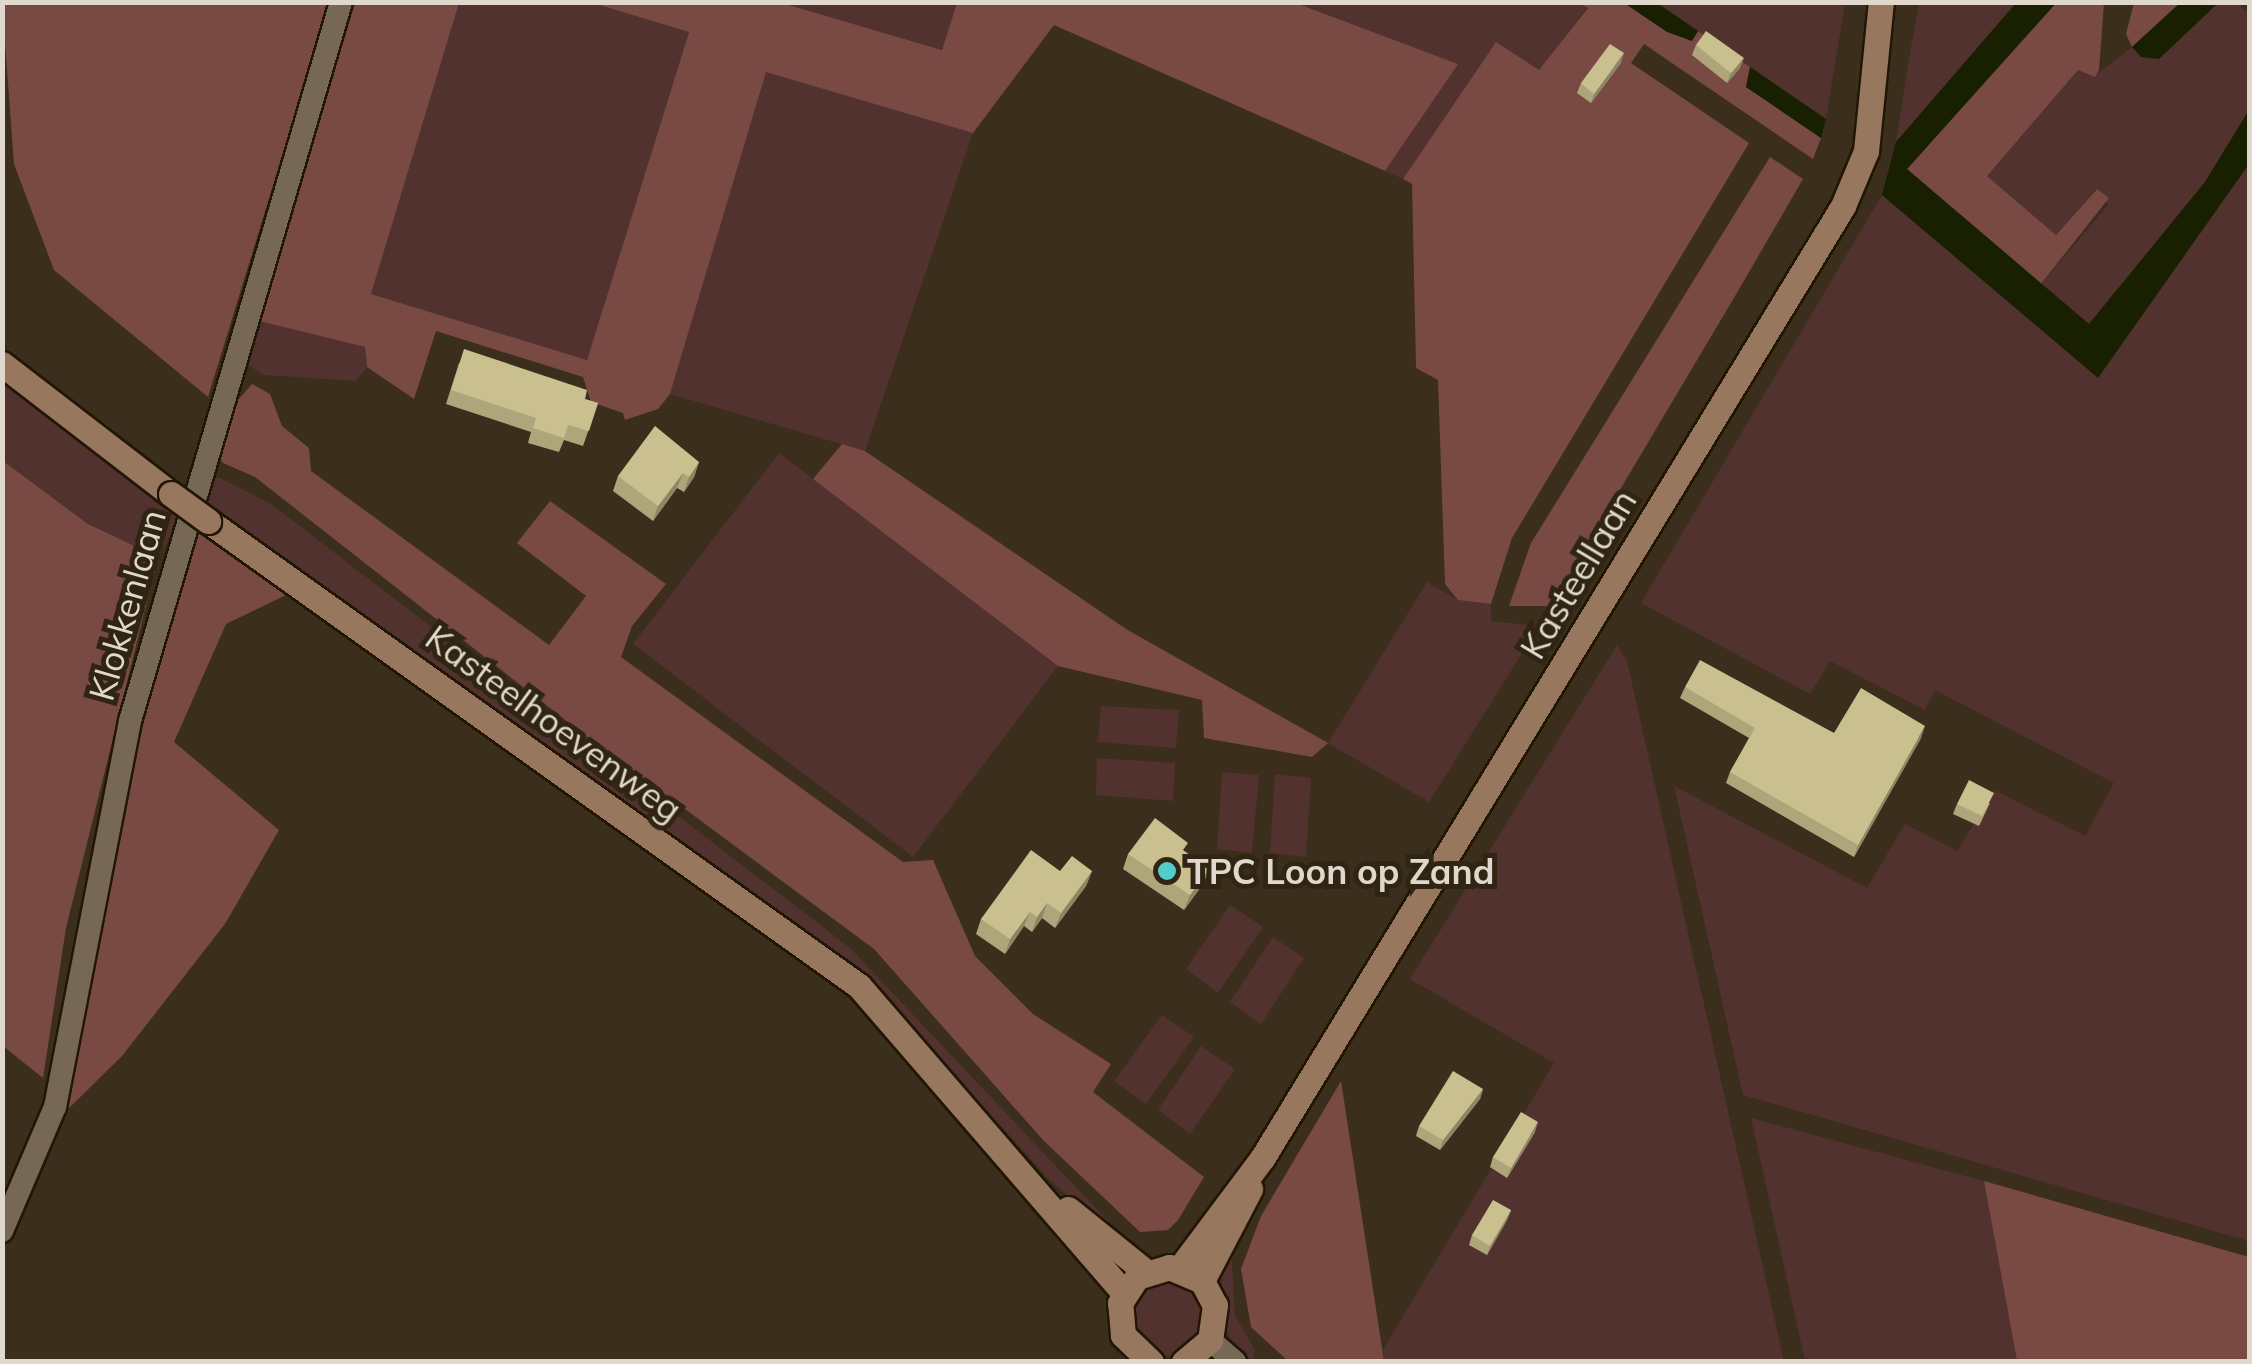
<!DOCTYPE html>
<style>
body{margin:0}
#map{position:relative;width:2252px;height:1364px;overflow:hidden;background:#3b2e1c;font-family:Mulish,sans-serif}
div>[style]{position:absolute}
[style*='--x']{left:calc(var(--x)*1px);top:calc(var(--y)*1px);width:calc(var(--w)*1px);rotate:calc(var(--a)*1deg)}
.green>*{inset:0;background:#52322e}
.round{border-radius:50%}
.forest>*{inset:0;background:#794a44}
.water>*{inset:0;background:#182001}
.roads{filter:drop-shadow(2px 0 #221605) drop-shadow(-2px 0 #221605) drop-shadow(0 2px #221605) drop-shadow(0 -2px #221605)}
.street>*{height:22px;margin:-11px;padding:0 11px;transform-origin:11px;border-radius:11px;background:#776855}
.secondary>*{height:25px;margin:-12.5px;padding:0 12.5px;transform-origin:12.5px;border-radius:12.5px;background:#97785f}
.bridges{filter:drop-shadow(2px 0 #221605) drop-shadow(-2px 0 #221605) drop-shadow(0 2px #221605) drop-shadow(0 -2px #221605)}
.secondary-bridge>*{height:25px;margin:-12.5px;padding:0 12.5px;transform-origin:12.5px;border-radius:12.5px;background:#97785f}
.wall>*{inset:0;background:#aea57b}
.shaded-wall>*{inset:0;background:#8d8664}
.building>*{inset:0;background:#cac08f}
.dots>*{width:28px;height:28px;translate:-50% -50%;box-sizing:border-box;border:5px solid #302413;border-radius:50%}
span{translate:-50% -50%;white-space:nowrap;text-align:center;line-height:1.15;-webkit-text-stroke:10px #302413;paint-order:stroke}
.street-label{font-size:35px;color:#e0d8cd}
.poi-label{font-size:35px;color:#e0d8cd;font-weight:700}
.left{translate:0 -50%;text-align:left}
.frame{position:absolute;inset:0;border:5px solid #e0d8cd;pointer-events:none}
</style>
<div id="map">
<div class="green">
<div style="clip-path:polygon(1580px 2px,1588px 7px,1539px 71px,1496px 42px,1403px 179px,1385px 171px,1457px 64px,1297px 3px)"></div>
<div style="clip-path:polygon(459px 3px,593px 3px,689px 31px,587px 360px,371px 294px)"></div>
<div style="clip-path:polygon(782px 3px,957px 3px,943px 50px)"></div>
<div style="clip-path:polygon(1657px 3px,1845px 3px,1826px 119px,1750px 67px)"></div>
<div style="clip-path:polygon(1919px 3px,2016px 3px,1896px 142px,1908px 64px)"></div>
<div style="clip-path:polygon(2218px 3px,2237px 3px,2249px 14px,2249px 110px,2205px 182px,2089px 324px,2040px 285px,2108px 205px,2096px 189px,2056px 235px,1987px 176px,2078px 69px,2095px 76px,2132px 47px,2141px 56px,2192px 28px)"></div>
<div style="clip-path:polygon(766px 71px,973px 133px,865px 451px,670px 394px)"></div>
<div style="clip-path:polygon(2249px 164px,2249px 1241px,1743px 1095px,1674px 786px,1867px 888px,1905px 824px,1957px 851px,1994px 790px,2085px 836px,2114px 783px,1935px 690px,1925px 710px,1830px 661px,1810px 694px,1641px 603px,1882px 195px,2098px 377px)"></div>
<div style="clip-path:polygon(259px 321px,365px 347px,367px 367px,356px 381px,264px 375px,245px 363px)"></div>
<div style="clip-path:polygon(2px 380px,180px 518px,158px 557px,88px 524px,3px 460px)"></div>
<div style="clip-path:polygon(779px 453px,1058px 666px,913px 857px,633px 644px)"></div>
<div style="clip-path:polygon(218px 477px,271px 504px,849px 947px,1109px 1222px,1108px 1232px,1047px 1177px,861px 972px,200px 497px,206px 482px)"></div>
<div style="clip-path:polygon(1427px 582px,1458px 600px,1491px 604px,1491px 621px,1539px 626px,1429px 802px,1328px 743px)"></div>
<div style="clip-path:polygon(1617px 645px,1627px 661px,1784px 1361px,1384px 1362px,1383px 1350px,1554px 1063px,1410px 979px)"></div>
<div style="clip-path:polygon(1101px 706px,1179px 710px,1176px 748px,1098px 742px)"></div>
<div style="clip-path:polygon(1097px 758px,1175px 763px,1173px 801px,1096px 795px)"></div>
<div style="clip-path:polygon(1222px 772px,1259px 775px,1252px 853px,1217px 849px)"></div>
<div style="clip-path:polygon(1275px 774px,1311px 778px,1306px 857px,1270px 853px)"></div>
<div style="clip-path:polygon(1230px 905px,1263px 927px,1218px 993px,1186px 969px)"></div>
<div style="clip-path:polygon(1273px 937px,1304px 958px,1261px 1024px,1230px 1002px)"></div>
<div style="clip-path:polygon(1162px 1015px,1194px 1037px,1146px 1104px,1114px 1081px)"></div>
<div style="clip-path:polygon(1201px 1046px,1235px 1069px,1190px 1134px,1158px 1110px)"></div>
<div style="clip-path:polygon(1751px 1118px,1984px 1181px,2017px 1361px,1805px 1361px)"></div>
<div style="clip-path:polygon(1231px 1247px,1235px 1316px,1255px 1350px,1253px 1361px,1229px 1340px,1221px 1277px)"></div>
<div class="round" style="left:1128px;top:1278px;width:78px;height:78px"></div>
</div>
<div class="forest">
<div style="clip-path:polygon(2px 3px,329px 3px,208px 397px,54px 270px,14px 164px)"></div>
<div style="clip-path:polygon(355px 3px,459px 3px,371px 294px,587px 360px,689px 32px,593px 3px,782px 3px,942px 50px,957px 3px,1296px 3px,1458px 64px,1385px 171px,1054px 25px,973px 133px,766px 72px,670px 394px,658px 409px,625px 420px,623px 413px,591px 402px,583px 377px,436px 331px,414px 399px,367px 367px,365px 347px,259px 321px)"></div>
<div style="clip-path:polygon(1580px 3px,1624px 3px,1691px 41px,1698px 31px,1750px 67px,1746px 87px,1821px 138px,1813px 159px,1644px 44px,1631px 63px,1749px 143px,1512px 538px,1491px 604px,1458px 600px,1445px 584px,1438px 380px,1416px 368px,1412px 184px,1403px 179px,1496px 42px,1539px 70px,1588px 8px)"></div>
<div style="clip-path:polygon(2056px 3px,2104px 3px,2099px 70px,2095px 77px,2078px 70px,1987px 176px,2056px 235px,2097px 189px,2109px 198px,2040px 285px,1907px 169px)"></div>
<div style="clip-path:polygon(2134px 3px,2180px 3px,2132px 47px,2126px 34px)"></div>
<div style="clip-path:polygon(1770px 157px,1803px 179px,1738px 291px,1551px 606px,1509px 606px,1531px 543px)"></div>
<div style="clip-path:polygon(252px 384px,270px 394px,282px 426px,309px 448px,311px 471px,549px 645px,586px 596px,517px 543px,550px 501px,666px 584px,632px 626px,621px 657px,903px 862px,933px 860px,975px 956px,1033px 1014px,1111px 1064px,1093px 1092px,1204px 1177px,1178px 1220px,1168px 1230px,1140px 1232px,1044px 1141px,874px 949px,578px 730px,255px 477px,223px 463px,216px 452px,224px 416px)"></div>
<div style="clip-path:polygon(842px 444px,865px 451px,1126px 629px,1328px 743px,1312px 757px,1204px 738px,1202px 700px,1058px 666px,813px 479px)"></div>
<div style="clip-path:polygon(2px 460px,88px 524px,158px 557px,66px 928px,43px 1078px,3px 1046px)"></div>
<div style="clip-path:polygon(191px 528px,286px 595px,226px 624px,174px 742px,279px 830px,225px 924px,122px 1056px,64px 1113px,112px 854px)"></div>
<div style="clip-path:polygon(1341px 1081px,1384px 1361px,1288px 1361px,1251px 1327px,1241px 1269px,1261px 1216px)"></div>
<div style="clip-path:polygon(1984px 1181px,2249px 1257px,2249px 1361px,2017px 1361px)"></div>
</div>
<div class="water">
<div style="clip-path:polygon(1624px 3px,1657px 3px,1698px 31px,1692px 41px,1667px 32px)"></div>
<div style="clip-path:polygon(2016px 3px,2056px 3px,1907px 169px,2089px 324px,2205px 182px,2249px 110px,2249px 164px,2098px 378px,1882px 195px,1896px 142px)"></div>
<div style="clip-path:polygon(2180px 3px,2218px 3px,2159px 59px,2141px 57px,2132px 47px)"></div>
<div style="clip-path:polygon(1750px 67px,1826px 119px,1821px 138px,1746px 87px)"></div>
</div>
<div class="roads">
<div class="street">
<div style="--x:2;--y:1231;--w:135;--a:-66.9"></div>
<div style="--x:55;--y:1107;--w:393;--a:-79"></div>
<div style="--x:130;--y:721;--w:749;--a:-73.64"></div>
<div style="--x:1210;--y:1340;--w:33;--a:41"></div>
</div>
<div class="secondary">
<div style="--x:2;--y:364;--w:213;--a:37.6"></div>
<div style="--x:208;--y:521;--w:800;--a:35.54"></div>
<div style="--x:859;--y:986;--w:406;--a:49.2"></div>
<div style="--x:1068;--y:1209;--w:100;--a:38.9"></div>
<div style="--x:1180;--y:1268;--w:139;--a:-53.2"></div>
<div style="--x:1263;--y:1157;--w:1114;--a:-58.62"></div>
<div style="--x:1843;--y:206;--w:60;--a:-67.3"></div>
<div style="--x:1866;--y:151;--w:150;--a:-84.3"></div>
<div style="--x:1202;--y:1281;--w:104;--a:-62.4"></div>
<div style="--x:1151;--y:1362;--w:39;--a:-136"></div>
<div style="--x:1123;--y:1335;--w:32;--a:-95"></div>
<div style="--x:1120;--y:1303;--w:31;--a:-57"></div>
<div style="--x:1137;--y:1277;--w:34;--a:-17"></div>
<div style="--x:1169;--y:1267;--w:36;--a:23"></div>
<div style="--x:1202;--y:1281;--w:27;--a:62"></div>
<div style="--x:1215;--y:1305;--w:35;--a:98"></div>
<div style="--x:1210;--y:1340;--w:34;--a:140"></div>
</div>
</div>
<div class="bridges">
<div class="secondary-bridge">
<div style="--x:171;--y:494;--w:46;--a:36.1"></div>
</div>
</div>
<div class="wall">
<div style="clip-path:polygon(1696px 45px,1740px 68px,1727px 83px,1692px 55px)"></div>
<div style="clip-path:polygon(1621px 63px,1591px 103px,1577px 93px,1581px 83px)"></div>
<div style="clip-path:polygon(459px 363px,598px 403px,583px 446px,564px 440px,559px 452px,528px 443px,531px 432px,446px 404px)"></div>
<div style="clip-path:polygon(699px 462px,694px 477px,684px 492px,677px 488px,653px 521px,613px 491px,618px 476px)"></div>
<div style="clip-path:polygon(1685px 687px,1834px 733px,1921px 738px,1854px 857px,1726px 783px,1730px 772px,1749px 738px,1680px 698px)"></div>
<div style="clip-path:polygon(1990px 803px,1979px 826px,1953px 814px,1957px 804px)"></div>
<div style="clip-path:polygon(1185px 852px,1209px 869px,1203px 884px,1184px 910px,1123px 869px,1128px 854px)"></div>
<div style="clip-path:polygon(1060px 871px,1092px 871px,1086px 886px,1055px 928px,1042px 918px,1032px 932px,1024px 926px,1005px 954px,976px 934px,981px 919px)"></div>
<div style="clip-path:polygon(1483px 1089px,1480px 1099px,1440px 1150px,1416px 1136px,1419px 1126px)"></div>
<div style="clip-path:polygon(1535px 1132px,1507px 1178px,1490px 1167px,1493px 1157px)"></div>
<div style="clip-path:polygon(1511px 1210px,1507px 1220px,1487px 1255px,1469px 1245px,1472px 1235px)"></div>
</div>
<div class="shaded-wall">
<div style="clip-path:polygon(1624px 53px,1621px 63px,1591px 103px,1594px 94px)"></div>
<div style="clip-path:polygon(1744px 58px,1740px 68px,1727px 83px,1731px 73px)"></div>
<div style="clip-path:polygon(699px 462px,694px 477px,684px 492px,689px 477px)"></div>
<div style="clip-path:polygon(683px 473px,677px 488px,653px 521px,658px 506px)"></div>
<div style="clip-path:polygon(1925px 726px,1921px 738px,1854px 857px,1858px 845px)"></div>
<div style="clip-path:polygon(1209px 869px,1203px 884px,1184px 910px,1190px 895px)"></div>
<div style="clip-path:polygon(1092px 871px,1086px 886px,1055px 928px,1061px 913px)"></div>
<div style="clip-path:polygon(1047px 903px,1042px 918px,1032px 932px,1037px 917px)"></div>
<div style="clip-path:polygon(1030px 912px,1024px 926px,1005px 954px,1010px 939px)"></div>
<div style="clip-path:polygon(1483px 1089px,1480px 1099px,1440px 1150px,1443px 1140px)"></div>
<div style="clip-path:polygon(1538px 1122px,1535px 1132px,1507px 1178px,1511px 1168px)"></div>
<div style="clip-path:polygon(1511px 1210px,1507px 1220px,1487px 1255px,1490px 1246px)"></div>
</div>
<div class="building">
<div style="clip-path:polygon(1706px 31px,1744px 58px,1731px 73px,1696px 45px)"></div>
<div style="clip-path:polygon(1610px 44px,1624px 53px,1594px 94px,1581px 83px)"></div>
<div style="clip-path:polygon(464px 349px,587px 390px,585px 399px,598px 403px,589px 431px,568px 425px,564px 438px,533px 428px,536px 418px,451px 390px)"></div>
<div style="clip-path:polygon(655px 426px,699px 462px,689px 477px,683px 473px,658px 506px,618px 476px)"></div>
<div style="clip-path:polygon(1700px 660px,1834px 733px,1861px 688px,1925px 726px,1858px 845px,1730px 772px,1755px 728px,1685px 687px)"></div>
<div style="clip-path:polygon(1969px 780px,1994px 793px,1982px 816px,1957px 804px)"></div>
<div style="clip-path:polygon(1155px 818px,1188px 843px,1183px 850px,1209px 869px,1190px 895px,1128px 854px)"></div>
<div style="clip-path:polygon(1031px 850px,1060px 871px,1072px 856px,1092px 871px,1061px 913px,1047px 903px,1037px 917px,1030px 912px,1010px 939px,981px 919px)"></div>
<div style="clip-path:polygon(1453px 1071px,1483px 1089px,1443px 1140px,1419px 1126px)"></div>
<div style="clip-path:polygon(1521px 1112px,1538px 1122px,1511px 1168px,1493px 1157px)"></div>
<div style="clip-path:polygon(1493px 1200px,1511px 1210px,1490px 1246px,1472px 1235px)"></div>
</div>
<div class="dots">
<div style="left:1167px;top:871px;background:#53cdca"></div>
</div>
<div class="street-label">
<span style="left:1578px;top:574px;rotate:-59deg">Kasteellaan</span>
<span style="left:127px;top:605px;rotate:-74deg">Klokkenlaan</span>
<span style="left:554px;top:723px;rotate:36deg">Kasteelhoevenweg</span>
</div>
<div class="poi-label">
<span class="left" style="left:1187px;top:871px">TPC Loon op Zand</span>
</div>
<div class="frame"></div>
</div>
